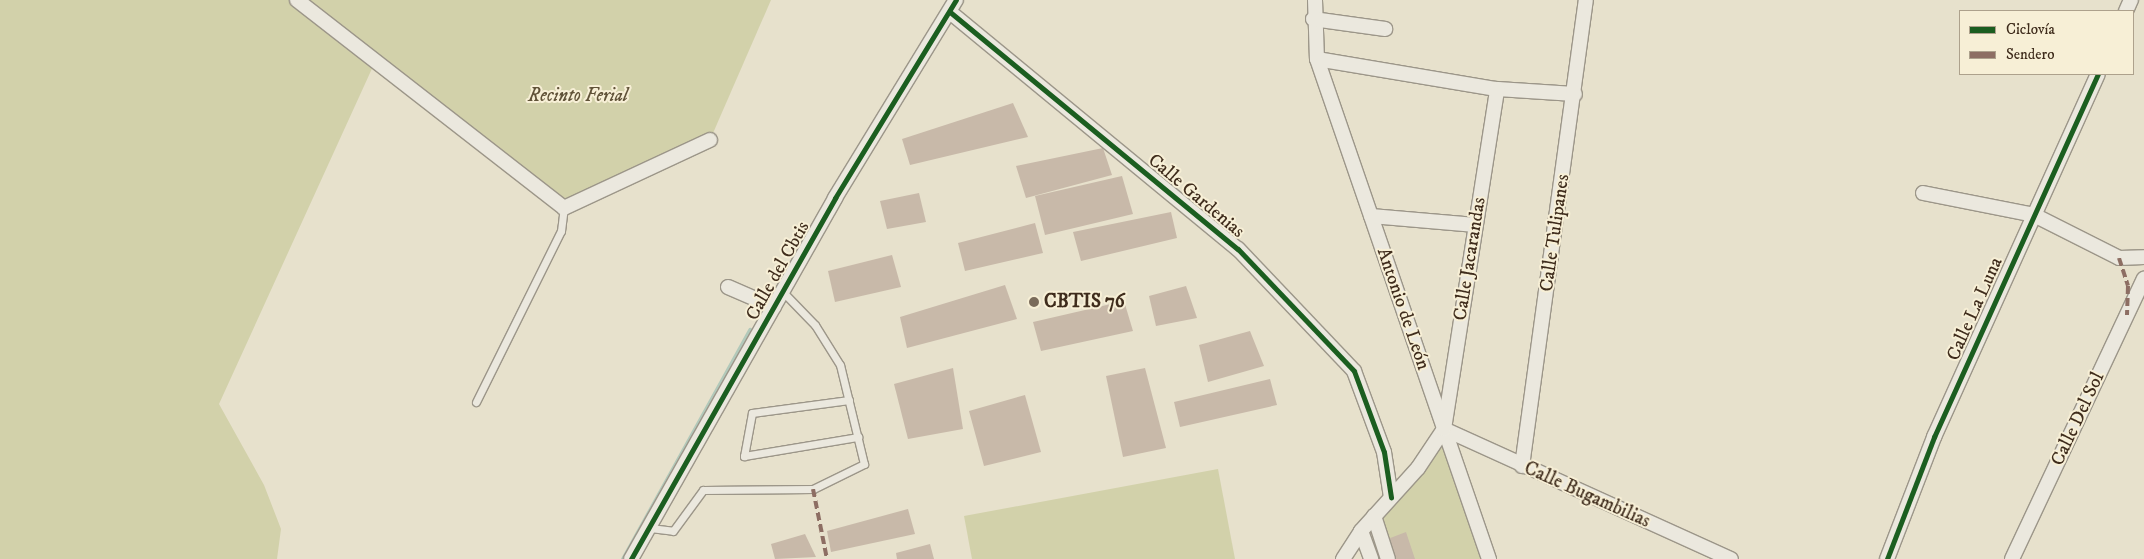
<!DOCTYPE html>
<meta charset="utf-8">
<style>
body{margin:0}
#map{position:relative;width:2144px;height:559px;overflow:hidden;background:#e7e1cc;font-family:"IM FELL DW Pica",serif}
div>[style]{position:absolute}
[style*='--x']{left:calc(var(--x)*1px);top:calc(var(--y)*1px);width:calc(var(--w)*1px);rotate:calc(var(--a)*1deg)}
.green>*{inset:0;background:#d2d1aa}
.stream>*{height:5px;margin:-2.5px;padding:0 2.5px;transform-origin:2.5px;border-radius:2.5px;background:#b2c9ba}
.building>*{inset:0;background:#c8b9a9}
.roads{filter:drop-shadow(1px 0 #9c9689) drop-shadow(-1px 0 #9c9689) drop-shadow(0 1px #9c9689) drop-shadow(0 -1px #9c9689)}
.service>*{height:7px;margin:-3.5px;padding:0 3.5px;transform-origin:3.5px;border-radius:3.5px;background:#ebe8de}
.minor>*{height:14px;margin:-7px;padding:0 7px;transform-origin:7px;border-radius:7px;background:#ebe8de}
.quiet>*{height:4px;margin-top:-2px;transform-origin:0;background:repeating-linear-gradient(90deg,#8d6e63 0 8px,transparent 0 12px)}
.cycleway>*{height:5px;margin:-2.5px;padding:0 2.5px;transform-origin:2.5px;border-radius:2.5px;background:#1b5e20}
.dots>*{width:14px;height:14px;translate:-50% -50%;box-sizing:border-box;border:2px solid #f7efd6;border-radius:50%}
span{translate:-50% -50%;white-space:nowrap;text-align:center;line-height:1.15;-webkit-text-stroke:4px #f7efd6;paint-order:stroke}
.park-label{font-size:19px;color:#605238;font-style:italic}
.street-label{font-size:19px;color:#3f2c1c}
.poi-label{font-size:19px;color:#3f2c1c;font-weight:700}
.left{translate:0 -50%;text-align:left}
.legend{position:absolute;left:1959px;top:10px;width:175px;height:65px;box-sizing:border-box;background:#f7efd6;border:1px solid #ada18c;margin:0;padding:6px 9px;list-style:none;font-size:15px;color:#3f2c1c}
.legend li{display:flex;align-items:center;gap:10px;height:25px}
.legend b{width:25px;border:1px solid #ada18c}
</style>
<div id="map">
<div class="green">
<div style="clip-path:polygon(0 0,297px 0,375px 62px,219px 404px,264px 485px,281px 529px,277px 559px,0 559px)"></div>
<div style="clip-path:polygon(304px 0,771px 0,710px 140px,564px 208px)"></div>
<div style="clip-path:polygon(1444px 429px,1489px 559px,1388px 559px,1374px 516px)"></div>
<div style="clip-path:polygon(1218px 469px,1235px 559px,972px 559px,964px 516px)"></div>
</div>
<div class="stream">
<div style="--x:623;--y:559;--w:262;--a:-61"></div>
</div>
<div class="building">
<div style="clip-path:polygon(1013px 103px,1028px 137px,910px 165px,902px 139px)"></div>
<div style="clip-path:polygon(1103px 148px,1112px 175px,1026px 198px,1016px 166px)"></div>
<div style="clip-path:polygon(1122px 176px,1133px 214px,1045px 235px,1035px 196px)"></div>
<div style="clip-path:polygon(919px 193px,926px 222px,887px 229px,880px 201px)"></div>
<div style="clip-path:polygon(1171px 212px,1177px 238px,1081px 261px,1073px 232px)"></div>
<div style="clip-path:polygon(1035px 223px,1043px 253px,965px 271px,958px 243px)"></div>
<div style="clip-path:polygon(892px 255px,901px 287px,835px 302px,828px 271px)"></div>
<div style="clip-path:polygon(1005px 285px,1017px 319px,907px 348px,900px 317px)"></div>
<div style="clip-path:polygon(1186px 286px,1197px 318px,1156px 326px,1149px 296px)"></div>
<div style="clip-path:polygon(1124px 301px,1133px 331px,1041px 351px,1033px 322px)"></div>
<div style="clip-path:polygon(1250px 331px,1264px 366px,1208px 382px,1199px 345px)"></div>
<div style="clip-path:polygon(953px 368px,963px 429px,908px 439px,894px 384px)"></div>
<div style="clip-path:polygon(1145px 368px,1166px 448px,1123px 457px,1106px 376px)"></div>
<div style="clip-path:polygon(1270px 379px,1277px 405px,1180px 427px,1174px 402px)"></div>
<div style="clip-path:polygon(1025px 395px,1041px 452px,984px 466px,969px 411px)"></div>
<div style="clip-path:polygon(908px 509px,915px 534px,831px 552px,827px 531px)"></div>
<div style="clip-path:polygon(1406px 532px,1415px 559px,1391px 559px,1385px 540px)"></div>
<div style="clip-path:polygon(805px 534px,816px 557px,775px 559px,771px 544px)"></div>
<div style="clip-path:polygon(930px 544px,934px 559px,897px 559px,896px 553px)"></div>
</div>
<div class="roads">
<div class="service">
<div style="--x:849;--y:400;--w:98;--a:172.4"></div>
<div style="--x:752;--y:413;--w:44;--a:100.5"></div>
<div style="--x:744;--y:456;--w:116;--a:-9.5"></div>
<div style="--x:476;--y:402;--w:191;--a:-63.6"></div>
<div style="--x:561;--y:231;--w:23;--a:-83"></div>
<div style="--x:650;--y:528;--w:23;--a:7"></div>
<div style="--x:673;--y:531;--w:51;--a:-53.8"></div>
<div style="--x:703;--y:490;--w:110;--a:-0.5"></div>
<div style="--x:813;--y:489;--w:57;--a:-26.1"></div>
<div style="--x:864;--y:464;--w:102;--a:-103.6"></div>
<div style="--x:840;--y:365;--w:47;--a:-122"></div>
<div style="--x:815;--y:325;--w:46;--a:-134.1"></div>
</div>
<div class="minor">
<div style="--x:297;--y:0;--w:338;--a:37.9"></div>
<div style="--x:564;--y:208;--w:161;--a:-25"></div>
<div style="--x:1315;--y:0;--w:59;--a:88.1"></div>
<div style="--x:1317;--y:59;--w:529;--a:71.02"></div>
<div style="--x:2126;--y:11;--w:12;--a:-66"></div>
<div style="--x:950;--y:12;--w:373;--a:39.5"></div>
<div style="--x:1238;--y:249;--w:168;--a:46.4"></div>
<div style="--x:1354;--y:371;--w:86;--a:69.7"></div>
<div style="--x:1384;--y:452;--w:46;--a:81.2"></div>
<div style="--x:1313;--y:19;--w:73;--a:7.9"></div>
<div style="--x:1317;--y:59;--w:182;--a:9.5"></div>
<div style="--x:1497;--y:89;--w:78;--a:3.7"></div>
<div style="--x:1923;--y:193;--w:113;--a:11.2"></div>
<div style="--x:2034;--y:215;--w:95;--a:26.8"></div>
<div style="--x:2119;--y:258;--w:25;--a:-2"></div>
<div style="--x:1371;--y:216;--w:105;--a:4.9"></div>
<div style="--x:728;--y:287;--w:50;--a:23.5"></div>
<div style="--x:1444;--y:429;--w:315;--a:24.4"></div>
<div style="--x:1522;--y:466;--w:470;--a:-82.2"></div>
<div style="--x:1374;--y:516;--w:45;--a:72"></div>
<div style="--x:1361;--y:531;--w:30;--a:70"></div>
<div style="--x:631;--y:559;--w:415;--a:-60.5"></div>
<div style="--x:835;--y:198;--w:232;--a:-58.6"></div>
<div style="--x:1343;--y:559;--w:33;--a:-57"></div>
<div style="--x:1361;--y:531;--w:85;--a:-47.9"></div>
<div style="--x:1418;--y:468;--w:47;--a:-56.3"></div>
<div style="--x:1444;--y:429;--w:344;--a:-81.1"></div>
<div style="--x:1887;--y:559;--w:131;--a:-68.9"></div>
<div style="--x:1934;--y:437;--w:398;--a:-65.7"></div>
<div style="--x:2012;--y:559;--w:310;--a:-64.8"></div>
</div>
</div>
<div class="quiet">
<div style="--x:2119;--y:258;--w:29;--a:72"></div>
<div style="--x:2128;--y:286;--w:29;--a:92"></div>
<div style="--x:813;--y:489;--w:71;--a:78.7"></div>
</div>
<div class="cycleway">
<div style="--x:950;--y:12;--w:373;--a:39.5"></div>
<div style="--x:1238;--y:249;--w:168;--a:46.4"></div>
<div style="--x:1354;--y:371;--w:86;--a:69.7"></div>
<div style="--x:1384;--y:452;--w:46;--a:81.2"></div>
<div style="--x:631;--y:559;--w:415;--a:-60.5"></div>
<div style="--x:835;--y:198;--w:232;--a:-58.6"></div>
<div style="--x:1887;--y:559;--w:131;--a:-68.9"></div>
<div style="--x:1934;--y:437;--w:398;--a:-65.7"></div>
</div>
<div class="dots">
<div style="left:1034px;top:302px;background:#7a6b5a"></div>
</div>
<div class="park-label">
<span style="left:578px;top:96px">Recinto Ferial</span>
</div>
<div class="street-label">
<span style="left:1196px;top:196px;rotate:40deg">Calle Gardenias</span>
<span style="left:1555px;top:233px;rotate:-82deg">Calle Tulipanes</span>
<span style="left:1470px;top:259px;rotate:-81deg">Calle Jacarandas</span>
<span style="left:778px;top:271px;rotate:-61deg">Calle del Cbtis</span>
<span style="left:1403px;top:309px;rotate:71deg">Antonio de León</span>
<span style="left:1975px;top:309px;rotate:-66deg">Calle La Luna</span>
<span style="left:2078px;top:419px;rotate:-65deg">Calle Del Sol</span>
<span style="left:1587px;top:495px;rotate:24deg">Calle Bugambilias</span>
</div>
<div class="poi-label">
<span class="left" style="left:1044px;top:302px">CBTIS 76</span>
</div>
<ul class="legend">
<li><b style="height:6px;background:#1b5e20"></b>Ciclovía</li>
<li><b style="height:6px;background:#8d6e63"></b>Sendero</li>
</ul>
</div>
